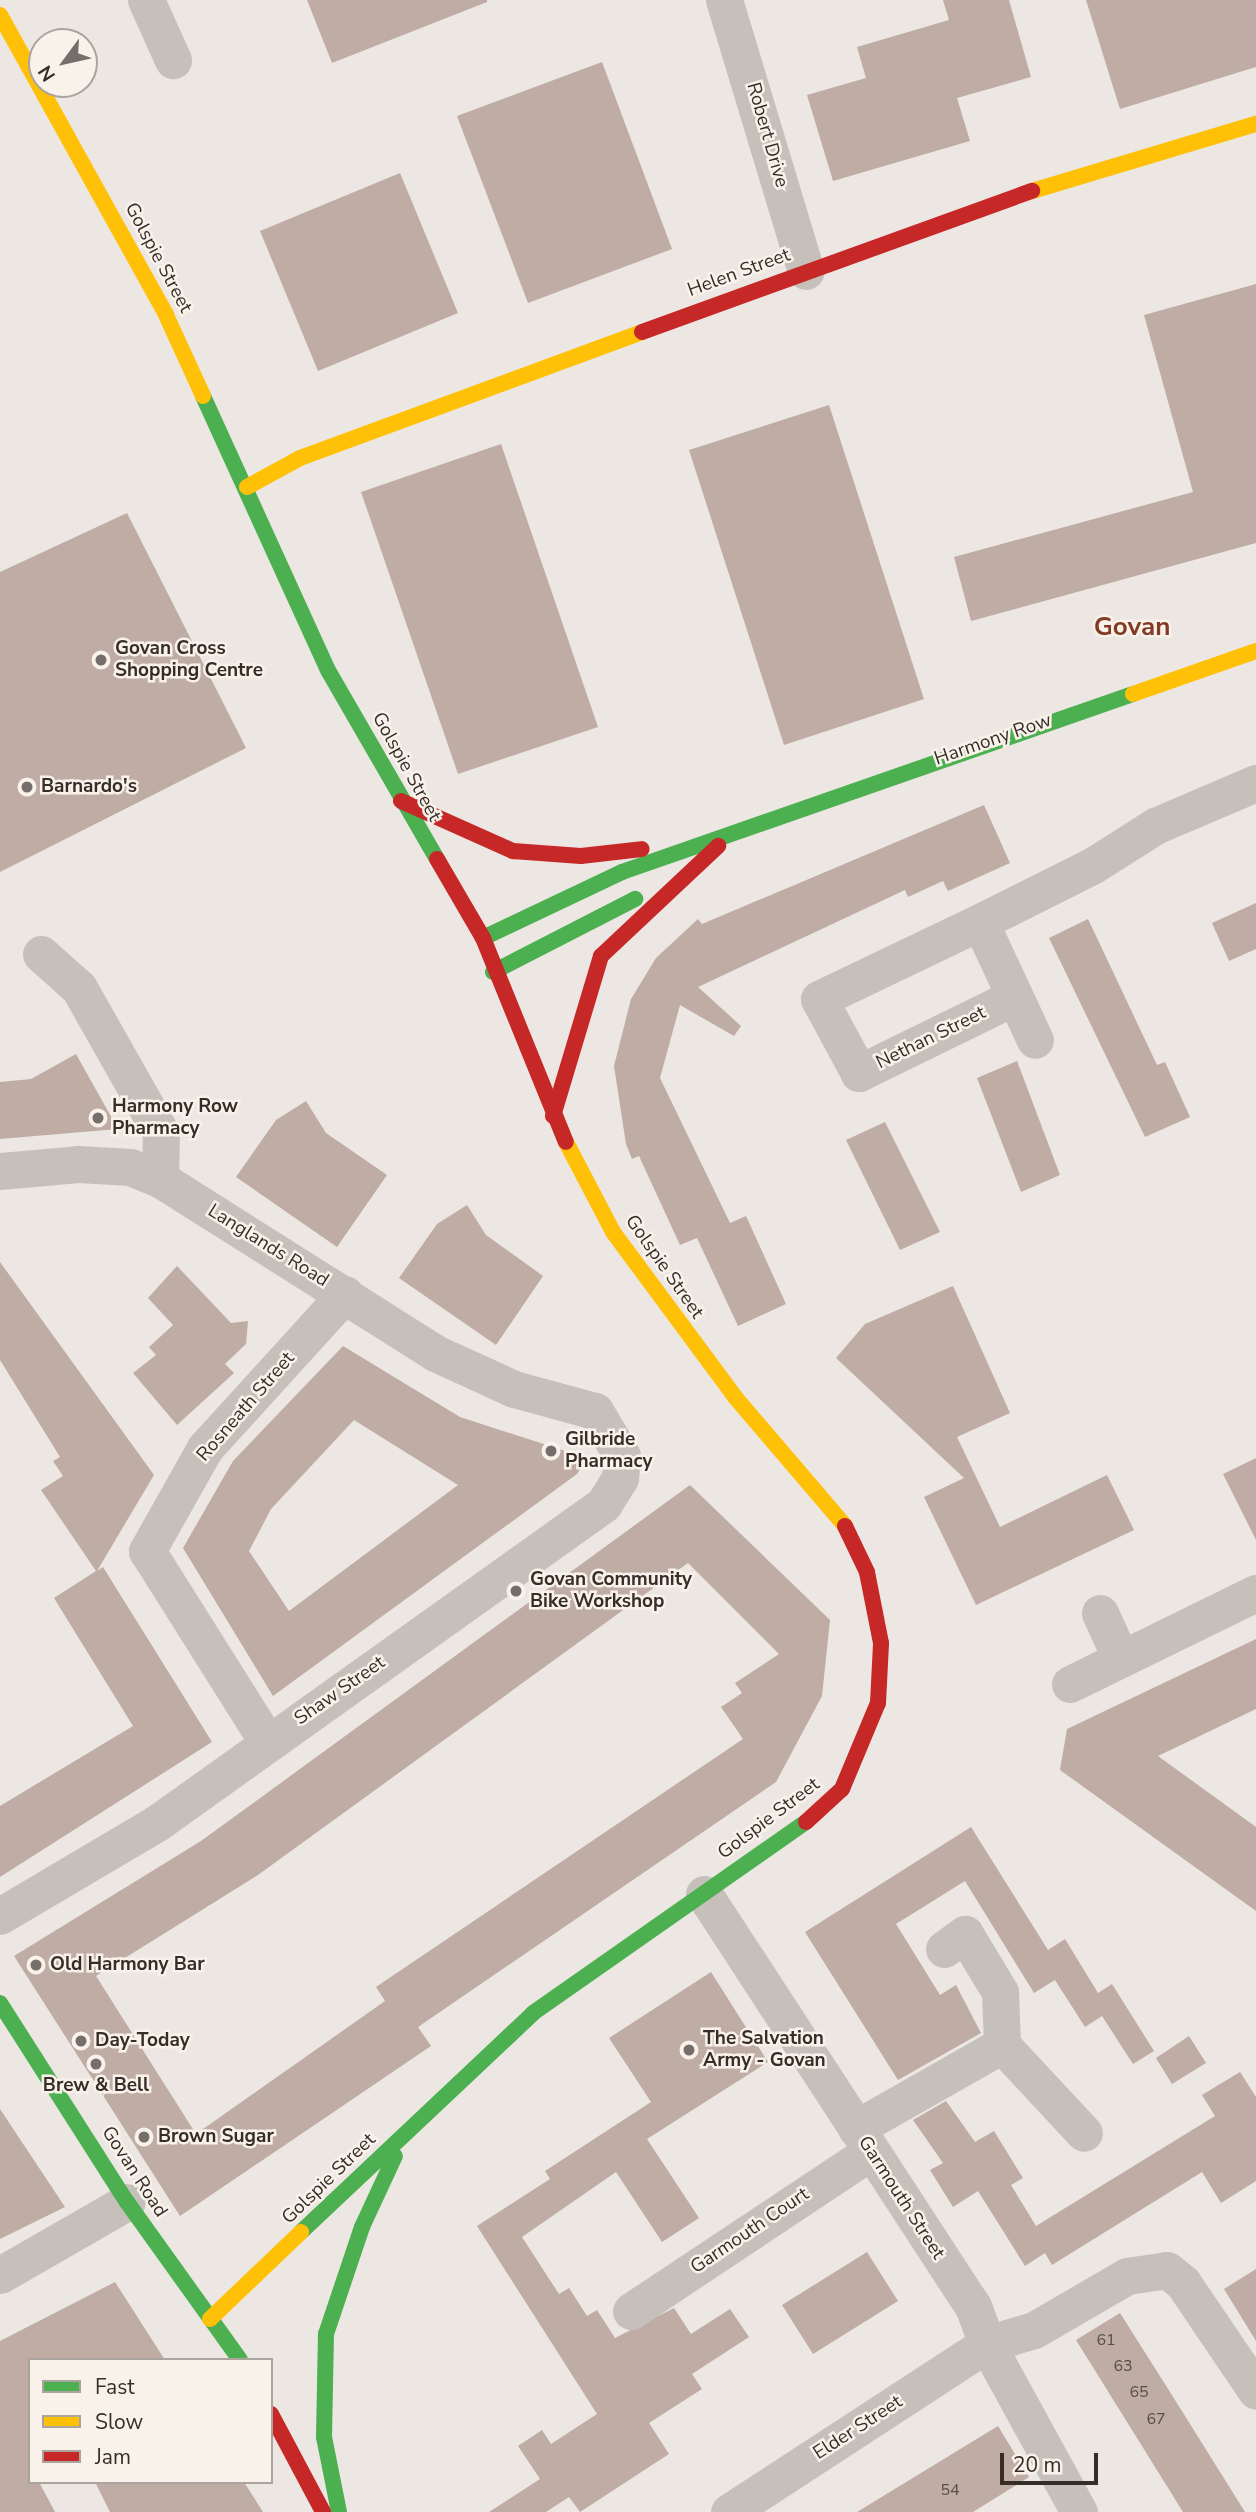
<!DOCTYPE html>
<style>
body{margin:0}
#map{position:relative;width:1256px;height:2512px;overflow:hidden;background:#ece7e2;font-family:"Nunito Sans",sans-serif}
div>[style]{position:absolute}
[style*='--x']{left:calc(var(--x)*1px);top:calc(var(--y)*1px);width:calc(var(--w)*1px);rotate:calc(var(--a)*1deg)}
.building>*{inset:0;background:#bfaca4}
.street>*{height:37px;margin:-18.5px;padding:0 18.5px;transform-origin:18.5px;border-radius:18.5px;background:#c6c0bb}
.fast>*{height:16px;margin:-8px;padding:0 8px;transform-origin:8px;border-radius:8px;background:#4caf50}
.slow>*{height:16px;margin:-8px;padding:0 8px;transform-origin:8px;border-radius:8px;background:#ffc107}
.jam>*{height:16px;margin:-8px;padding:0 8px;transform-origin:8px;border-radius:8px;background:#c62828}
.dots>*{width:19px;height:19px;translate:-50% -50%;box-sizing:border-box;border:4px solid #f9f2ea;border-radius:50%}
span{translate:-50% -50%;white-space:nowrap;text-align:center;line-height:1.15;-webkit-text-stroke:5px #f9f2ea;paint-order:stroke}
.number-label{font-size:16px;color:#584d48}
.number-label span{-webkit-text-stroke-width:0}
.street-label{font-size:19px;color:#362d29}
.poi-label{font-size:19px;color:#362d29;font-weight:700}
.left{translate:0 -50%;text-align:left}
.district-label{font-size:26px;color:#823c26;font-weight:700}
.legend{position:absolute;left:28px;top:2358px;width:245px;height:126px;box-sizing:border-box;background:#f9f2ea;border:2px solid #aba39d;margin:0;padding:9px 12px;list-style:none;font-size:21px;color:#362d29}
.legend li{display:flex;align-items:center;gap:14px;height:35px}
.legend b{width:35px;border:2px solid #aba39d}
.north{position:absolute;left:28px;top:28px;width:70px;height:70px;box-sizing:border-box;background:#f9f2ea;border:2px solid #aba39d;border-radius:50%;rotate:237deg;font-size:19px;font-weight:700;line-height:28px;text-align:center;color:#362d29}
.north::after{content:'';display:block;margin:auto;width:24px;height:32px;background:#766e6a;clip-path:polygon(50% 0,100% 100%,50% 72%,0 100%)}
.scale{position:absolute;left:1000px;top:2453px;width:98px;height:32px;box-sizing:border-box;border:4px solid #362d29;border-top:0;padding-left:9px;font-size:21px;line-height:24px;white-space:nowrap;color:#362d29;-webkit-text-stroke:5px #f9f2ea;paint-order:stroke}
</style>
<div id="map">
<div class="building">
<div style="clip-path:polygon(307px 0,487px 0,487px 2px,332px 63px)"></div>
<div style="clip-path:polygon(943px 0,1009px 0,1031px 77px,957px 98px,970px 141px,833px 181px,807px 95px,866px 78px,857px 47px,949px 20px)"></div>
<div style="clip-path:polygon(1086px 0,1256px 0,1256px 67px,1120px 109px)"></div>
<div style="clip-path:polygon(602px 62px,672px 249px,528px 303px,457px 116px)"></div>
<div style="clip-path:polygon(400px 173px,458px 313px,318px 371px,260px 231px)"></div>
<div style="clip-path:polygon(1256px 284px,1256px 543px,971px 621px,954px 557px,1193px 492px,1144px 315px)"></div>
<div style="clip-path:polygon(829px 405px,924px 699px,784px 745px,689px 450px)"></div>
<div style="clip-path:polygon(501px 444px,598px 727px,458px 774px,361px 492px)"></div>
<div style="clip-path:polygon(127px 513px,246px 748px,0 872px,0 572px)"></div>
<div style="clip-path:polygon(984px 805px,1010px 863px,948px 891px,943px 881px,908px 897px,905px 890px,698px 987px,741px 1026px,734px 1036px,680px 1005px,660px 1078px,730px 1223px,746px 1216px,786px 1304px,738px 1326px,697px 1238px,680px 1245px,639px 1156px,632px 1159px,626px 1144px,614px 1066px,631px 999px,656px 958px,698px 919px,702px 924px)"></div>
<div style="clip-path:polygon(1256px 903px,1256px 949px,1229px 961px,1212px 923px)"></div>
<div style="clip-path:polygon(1088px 919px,1157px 1065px,1165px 1062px,1190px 1117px,1145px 1137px,1049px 938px)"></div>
<div style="clip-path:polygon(76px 1054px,118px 1129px,0 1139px,0 1082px,31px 1079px)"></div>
<div style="clip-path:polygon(1017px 1061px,1060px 1175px,1021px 1192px,977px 1078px)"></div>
<div style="clip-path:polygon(306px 1101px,326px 1133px,387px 1175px,337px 1247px,236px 1177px,276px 1120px)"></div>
<div style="clip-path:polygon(885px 1122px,940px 1232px,900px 1250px,846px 1140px)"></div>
<div style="clip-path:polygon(467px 1205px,486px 1235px,543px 1276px,496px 1345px,399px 1278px,437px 1224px)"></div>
<div style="clip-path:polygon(0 1262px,154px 1475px,97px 1571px,103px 1567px,212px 1742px,0 1877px,0 1806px,133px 1726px,54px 1598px,96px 1571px,41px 1490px,63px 1476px,53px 1461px,60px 1457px,0 1360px)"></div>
<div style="clip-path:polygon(177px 1266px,231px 1323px,248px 1321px,246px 1344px,225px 1364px,234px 1373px,177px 1425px,133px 1373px,156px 1355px,149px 1347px,173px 1325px,148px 1298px)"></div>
<div style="clip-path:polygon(953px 1286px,1010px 1413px,957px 1437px,1000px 1527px,1107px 1475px,1134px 1530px,976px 1605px,924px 1497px,964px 1478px,836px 1358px,865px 1324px)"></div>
<div style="clip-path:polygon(evenodd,343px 1346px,460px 1417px,587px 1458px,577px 1474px,273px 1696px,183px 1548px,233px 1461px,343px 1346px,354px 1420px,458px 1485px,289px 1611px,249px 1551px,271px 1509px,354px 1420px)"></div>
<div style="clip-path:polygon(1256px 1458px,1256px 1540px,1223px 1474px)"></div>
<div style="clip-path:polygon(evenodd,690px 1485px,830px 1620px,822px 1696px,776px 1782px,418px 2027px,431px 2046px,180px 2216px,14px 1956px,201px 1841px,690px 1485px,688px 1563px,779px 1654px,735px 1683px,742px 1693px,721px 1707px,743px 1739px,376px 1987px,385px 2001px,196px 2134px,96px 1976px,258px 1875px,688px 1563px)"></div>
<div style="clip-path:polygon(1256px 1639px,1256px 1709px,1158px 1756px,1256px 1827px,1256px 1911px,1060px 1770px,1067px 1729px)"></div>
<div style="clip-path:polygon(971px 1827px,1048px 1950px,1065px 1939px,1098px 1993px,1112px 1984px,1154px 2051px,1133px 2064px,1102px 2016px,1085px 2027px,1055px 1980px,1034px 1993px,965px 1881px,896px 1924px,940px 1995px,956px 1985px,981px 2033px,898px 2080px,805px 1932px)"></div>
<div style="clip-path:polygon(711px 1972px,768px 2062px,647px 2139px,699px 2218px,662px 2242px,616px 2172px,522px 2237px,559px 2294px,569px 2288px,587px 2316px,597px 2310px,615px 2338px,674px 2308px,691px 2334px,730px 2309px,749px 2337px,692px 2374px,702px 2389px,649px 2423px,669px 2454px,580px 2512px,569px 2497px,546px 2512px,489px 2512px,540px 2479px,518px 2446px,542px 2430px,551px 2444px,597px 2414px,477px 2226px,550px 2179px,545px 2171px,651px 2102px,609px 2038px)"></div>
<div style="clip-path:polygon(1189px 2036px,1206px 2063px,1172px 2084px,1156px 2058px)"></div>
<div style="clip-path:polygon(1240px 2072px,1256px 2097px,1256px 2181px,1221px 2203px,1202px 2172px,1052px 2265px,1045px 2253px,1025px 2266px,978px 2191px,953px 2207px,930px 2170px,943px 2163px,913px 2120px,946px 2101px,975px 2142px,994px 2131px,1023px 2178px,1011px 2185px,1036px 2226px,1215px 2116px,1202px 2095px)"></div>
<div style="clip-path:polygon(0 2109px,65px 2207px,0 2239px)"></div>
<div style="clip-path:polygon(867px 2252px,898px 2301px,813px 2354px,782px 2305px)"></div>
<div style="clip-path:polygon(1256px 2269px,1256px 2341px,1224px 2289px)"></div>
<div style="clip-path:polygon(115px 2282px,165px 2360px,30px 2360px,30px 2482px,39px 2482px,55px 2512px,0 2512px,0 2341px)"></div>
<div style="clip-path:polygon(1120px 2313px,1170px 2392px,1245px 2512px,1183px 2512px,1076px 2340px)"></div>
<div style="clip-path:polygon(998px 2426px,1029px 2477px,973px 2512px,857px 2512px)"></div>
<div style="clip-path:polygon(95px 2482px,244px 2482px,263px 2512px,110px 2512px)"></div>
</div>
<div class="street">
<div style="--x:146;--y:0;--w:66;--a:65.8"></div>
<div style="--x:724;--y:0;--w:283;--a:73.2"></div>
<div style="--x:980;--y:922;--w:125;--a:-26.6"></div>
<div style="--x:1092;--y:866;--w:75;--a:-32.4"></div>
<div style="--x:1155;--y:826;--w:110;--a:-23.1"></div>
<div style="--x:41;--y:954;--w:51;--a:41.8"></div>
<div style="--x:79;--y:988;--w:167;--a:60.5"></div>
<div style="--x:161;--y:1133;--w:46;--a:91.2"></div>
<div style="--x:1014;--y:997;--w:173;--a:153.9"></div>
<div style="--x:859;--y:1073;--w:84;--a:-118.4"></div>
<div style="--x:819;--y:999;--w:178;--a:-25.6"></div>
<div style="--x:980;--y:922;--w:130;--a:65"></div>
<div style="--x:0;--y:1171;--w:78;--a:-5.1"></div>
<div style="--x:78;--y:1164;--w:52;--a:3.3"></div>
<div style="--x:130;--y:1167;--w:32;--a:22"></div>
<div style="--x:160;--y:1179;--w:325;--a:32.3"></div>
<div style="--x:435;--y:1353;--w:87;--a:24.5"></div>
<div style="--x:514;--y:1389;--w:84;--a:15.2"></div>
<div style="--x:595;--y:1411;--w:52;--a:59"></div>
<div style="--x:622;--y:1456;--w:22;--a:95"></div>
<div style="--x:620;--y:1478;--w:31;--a:122"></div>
<div style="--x:604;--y:1504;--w:549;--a:144.49"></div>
<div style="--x:157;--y:1823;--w:182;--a:149.4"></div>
<div style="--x:1100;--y:1613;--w:48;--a:65.6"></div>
<div style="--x:1070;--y:1684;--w:207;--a:-26.1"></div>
<div style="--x:268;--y:1743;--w:227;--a:-122.2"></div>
<div style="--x:147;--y:1551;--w:118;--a:-60.6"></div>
<div style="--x:205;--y:1448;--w:208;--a:-47.7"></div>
<div style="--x:704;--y:1894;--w:492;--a:56.9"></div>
<div style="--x:973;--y:2306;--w:40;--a:69.8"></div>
<div style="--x:987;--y:2344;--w:192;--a:61.3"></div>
<div style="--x:944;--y:1949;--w:26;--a:-36"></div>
<div style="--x:965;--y:1934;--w:68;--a:58.9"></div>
<div style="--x:1000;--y:1992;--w:53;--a:87.8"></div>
<div style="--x:1002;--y:2045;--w:120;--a:47"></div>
<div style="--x:856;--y:2128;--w:168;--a:-29.6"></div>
<div style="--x:0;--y:2275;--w:146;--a:-29.9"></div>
<div style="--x:631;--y:2311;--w:287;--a:-33.6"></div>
<div style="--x:729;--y:2512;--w:308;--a:-33.1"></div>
<div style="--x:987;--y:2344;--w:49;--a:-16.6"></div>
<div style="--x:1034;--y:2330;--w:108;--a:-30.1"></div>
<div style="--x:1127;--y:2276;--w:40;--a:-8.5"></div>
<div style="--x:1167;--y:2270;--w:21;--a:39"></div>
<div style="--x:1183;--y:2283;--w:130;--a:55.9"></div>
</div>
<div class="fast">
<div style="--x:203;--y:396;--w:303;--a:65.5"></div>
<div style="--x:329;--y:672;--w:216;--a:60"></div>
<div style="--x:483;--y:938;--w:154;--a:-25.4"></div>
<div style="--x:622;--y:872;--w:541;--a:-19.21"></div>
<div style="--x:493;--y:972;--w:160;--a:-27.2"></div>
<div style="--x:0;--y:2003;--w:236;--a:57.5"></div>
<div style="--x:127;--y:2202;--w:194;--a:54.4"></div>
<div style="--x:301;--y:2232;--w:319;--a:-43.3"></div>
<div style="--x:533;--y:2013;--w:333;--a:-35"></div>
<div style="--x:339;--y:2512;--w:76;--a:-101.3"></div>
<div style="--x:324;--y:2437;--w:103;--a:-88.9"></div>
<div style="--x:326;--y:2334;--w:113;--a:-71.4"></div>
<div style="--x:362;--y:2227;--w:78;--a:-65.1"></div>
</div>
<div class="slow">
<div style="--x:0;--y:15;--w:343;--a:61"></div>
<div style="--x:166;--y:315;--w:89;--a:65.4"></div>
<div style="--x:1032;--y:191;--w:234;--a:-16.7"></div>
<div style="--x:247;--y:487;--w:60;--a:-28.7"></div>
<div style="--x:300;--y:458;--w:364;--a:-20.2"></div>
<div style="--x:1133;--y:694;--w:130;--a:-19.3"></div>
<div style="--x:566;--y:1142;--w:102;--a:62.4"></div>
<div style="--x:613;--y:1232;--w:205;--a:53.5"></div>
<div style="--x:735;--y:1397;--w:170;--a:49.5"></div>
<div style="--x:210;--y:2319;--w:126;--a:-43.7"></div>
</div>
<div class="jam">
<div style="--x:642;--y:332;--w:415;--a:-19.9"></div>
<div style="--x:401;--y:801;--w:123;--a:24.1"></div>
<div style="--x:513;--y:851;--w:68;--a:4.2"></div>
<div style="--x:581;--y:856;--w:61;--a:-6.5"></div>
<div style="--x:437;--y:859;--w:91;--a:59.8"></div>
<div style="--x:483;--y:938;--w:220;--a:67.9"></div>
<div style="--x:553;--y:1116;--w:167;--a:-73.3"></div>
<div style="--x:601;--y:956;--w:161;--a:-43.2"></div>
<div style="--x:806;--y:1822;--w:49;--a:-42.5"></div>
<div style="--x:842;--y:1789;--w:93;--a:-67.3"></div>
<div style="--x:878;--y:1703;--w:60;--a:-87.1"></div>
<div style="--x:881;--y:1643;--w:72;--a:-101.2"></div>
<div style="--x:867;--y:1572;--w:51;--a:-115.6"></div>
<div style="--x:271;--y:2414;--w:111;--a:62"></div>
</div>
<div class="dots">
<div style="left:101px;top:660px;background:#766e6a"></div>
<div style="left:27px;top:787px;background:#766e6a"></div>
<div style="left:98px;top:1118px;background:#766e6a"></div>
<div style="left:551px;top:1451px;background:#766e6a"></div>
<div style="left:516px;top:1591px;background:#766e6a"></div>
<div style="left:36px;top:1965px;background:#766e6a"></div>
<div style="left:81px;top:2041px;background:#766e6a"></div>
<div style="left:689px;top:2050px;background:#766e6a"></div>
<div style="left:96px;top:2064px;background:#766e6a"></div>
<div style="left:144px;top:2137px;background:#766e6a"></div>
</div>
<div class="number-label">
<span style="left:1106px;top:2340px">61</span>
<span style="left:1123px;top:2366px">63</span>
<span style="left:1139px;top:2392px">65</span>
<span style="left:1156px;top:2419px">67</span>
<span style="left:950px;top:2490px">54</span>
</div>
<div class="street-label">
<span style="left:767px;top:135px;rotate:74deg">Robert Drive</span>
<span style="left:158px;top:258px;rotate:62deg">Golspie Street</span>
<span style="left:739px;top:273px;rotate:-20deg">Helen Street</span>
<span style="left:993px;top:740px;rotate:-19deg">Harmony Row</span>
<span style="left:406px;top:767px;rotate:61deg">Golspie Street</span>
<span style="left:931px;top:1038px;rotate:-26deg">Nethan Street</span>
<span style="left:268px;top:1246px;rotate:32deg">Langlands Road</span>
<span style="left:664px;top:1267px;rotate:55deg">Golspie Street</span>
<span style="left:246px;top:1407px;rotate:-49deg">Rosneath Street</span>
<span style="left:340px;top:1691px;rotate:-35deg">Shaw Street</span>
<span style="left:769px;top:1819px;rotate:-37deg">Golspie Street</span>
<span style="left:134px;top:2172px;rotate:57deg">Govan Road</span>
<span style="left:329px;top:2179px;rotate:-44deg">Golspie Street</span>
<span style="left:901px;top:2198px;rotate:57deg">Garmouth Street</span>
<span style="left:750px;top:2231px;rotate:-34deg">Garmouth Court</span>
<span style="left:858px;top:2428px;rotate:-33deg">Elder Street</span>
</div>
<div class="poi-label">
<span class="left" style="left:115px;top:660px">Govan Cross<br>Shopping Centre</span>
<span class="left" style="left:41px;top:787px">Barnardo's</span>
<span class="left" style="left:112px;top:1118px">Harmony Row<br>Pharmacy</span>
<span class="left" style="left:565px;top:1451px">Gilbride<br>Pharmacy</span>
<span class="left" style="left:530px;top:1591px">Govan Community<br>Bike Workshop</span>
<span class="left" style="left:50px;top:1965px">Old Harmony Bar</span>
<span class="left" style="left:703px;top:2050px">The Salvation<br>Army - Govan</span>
<span class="left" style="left:95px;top:2041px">Day-Today</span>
<span style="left:96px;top:2086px">Brew &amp; Bell</span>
<span class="left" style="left:158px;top:2137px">Brown Sugar</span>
</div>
<div class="district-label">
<span style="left:1132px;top:627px">Govan</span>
</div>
<ul class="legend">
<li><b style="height:9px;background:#4caf50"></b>Fast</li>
<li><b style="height:9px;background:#ffc107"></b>Slow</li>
<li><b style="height:9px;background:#c62828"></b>Jam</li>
</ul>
<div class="north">N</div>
<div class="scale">20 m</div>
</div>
